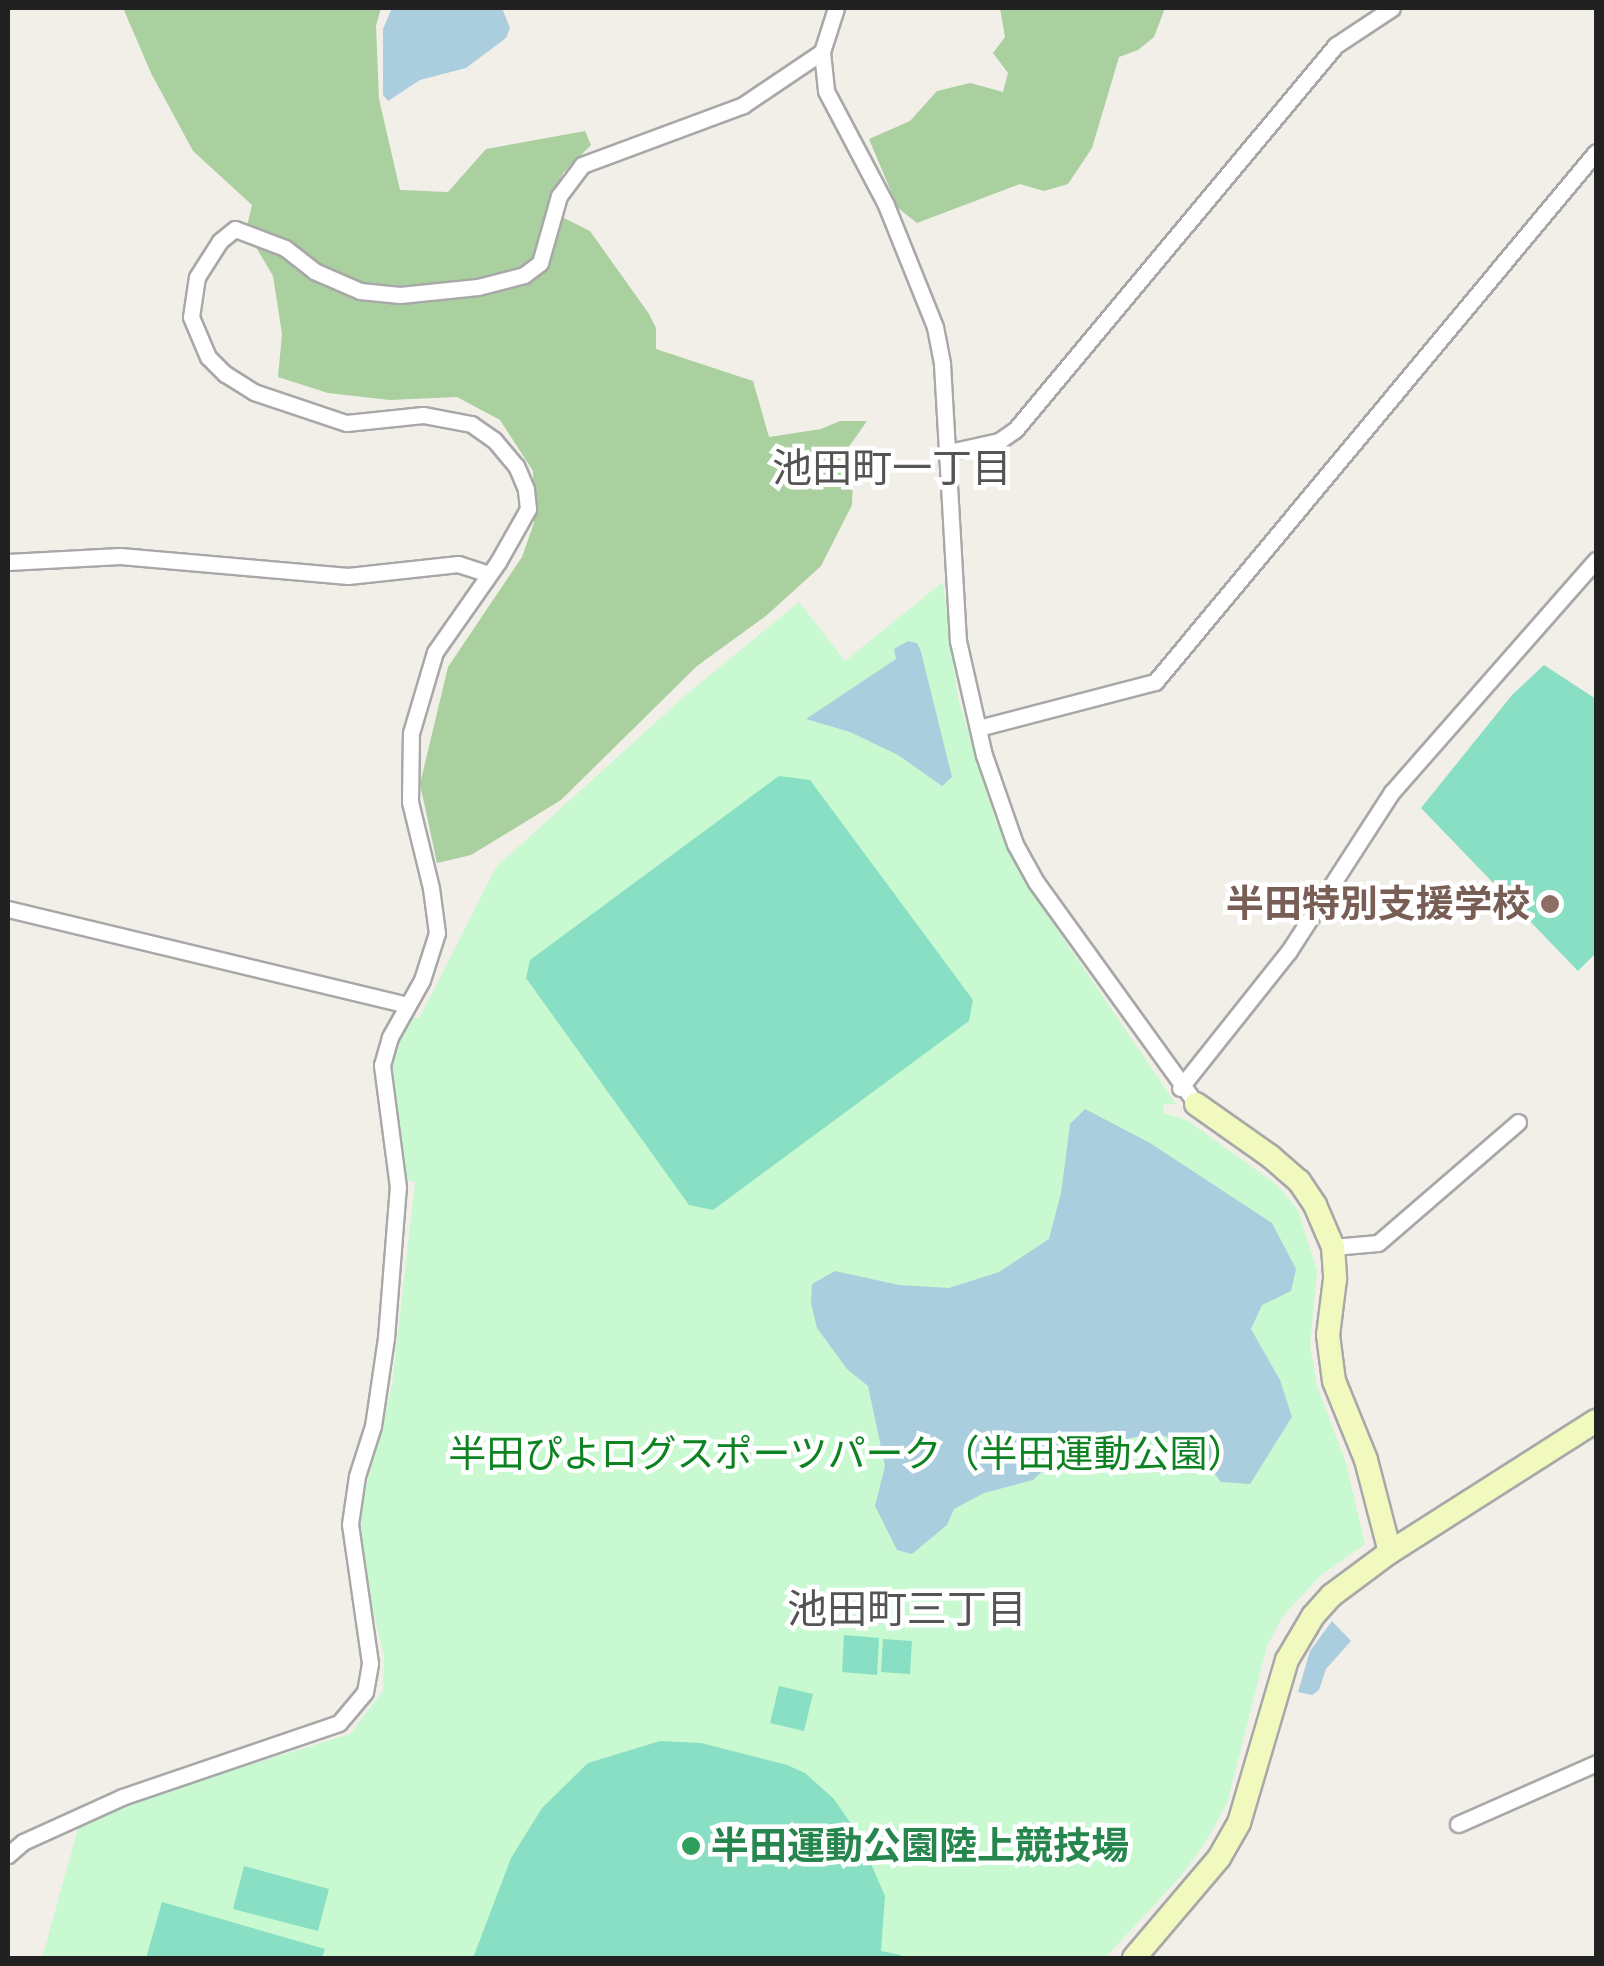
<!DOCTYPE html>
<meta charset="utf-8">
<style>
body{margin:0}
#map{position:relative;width:1604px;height:1966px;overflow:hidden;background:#f2efe8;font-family:"Titillium Web","Noto Sans JP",sans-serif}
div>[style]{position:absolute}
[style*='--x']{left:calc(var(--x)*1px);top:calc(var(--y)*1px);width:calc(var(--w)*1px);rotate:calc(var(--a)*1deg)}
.forest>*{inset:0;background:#a9d09e}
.park>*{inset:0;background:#c8f9d0}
.pitch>*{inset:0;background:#88dfc4}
.water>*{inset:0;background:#aacede}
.roads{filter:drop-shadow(2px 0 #a8a8a8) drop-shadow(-2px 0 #a8a8a8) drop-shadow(0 2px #a8a8a8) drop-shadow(0 -2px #a8a8a8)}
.street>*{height:15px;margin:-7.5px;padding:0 7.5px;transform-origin:7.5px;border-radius:7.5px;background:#fff}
.secondary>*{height:22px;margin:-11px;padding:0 11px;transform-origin:11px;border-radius:11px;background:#f1f9bf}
.dots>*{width:28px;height:28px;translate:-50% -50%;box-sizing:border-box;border:5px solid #fff;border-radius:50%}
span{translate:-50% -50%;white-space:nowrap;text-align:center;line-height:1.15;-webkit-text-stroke:9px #fff;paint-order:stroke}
.education-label{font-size:38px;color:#785e54;font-weight:700}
.right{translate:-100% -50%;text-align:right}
.park-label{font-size:38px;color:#0d8221}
.leisure-label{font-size:38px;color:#27864d;font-weight:700}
.left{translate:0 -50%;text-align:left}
.neighbourhood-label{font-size:40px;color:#545454}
.frame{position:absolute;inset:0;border:10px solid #212121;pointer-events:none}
</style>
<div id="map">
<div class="forest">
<div style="clip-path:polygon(123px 8px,381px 8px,376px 26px,379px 99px,400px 190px,448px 192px,486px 149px,585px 131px,591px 145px,563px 173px,548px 210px,590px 231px,649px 314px,656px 328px,656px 349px,753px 381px,769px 437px,821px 429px,840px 421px,867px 421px,843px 455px,853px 478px,852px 505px,821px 566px,767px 615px,697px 666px,561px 800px,471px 855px,437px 863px,420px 784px,448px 667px,522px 557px,534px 523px,533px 471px,500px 420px,457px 397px,390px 400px,328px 393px,278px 377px,282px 334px,273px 276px,246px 230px,252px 205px,193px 151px,151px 73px)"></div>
<div style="clip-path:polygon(1000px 8px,1165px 8px,1154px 37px,1138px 50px,1119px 57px,1092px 148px,1068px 184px,1044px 191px,1020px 184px,917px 223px,898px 208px,869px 139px,910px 121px,937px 91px,970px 83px,1003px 92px,1008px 73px,993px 53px,1005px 37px)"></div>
</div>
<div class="park">
<div style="clip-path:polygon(943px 582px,958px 698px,996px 822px,1031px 891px,1176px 1104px,1164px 1104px,1163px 1113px,1187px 1120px,1277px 1185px,1298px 1210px,1317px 1271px,1310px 1346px,1317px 1386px,1345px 1460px,1365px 1544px,1320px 1576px,1283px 1616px,1267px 1646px,1227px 1803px,1205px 1843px,1180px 1877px,1105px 1958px,42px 1958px,79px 1825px,125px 1803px,350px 1734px,383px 1691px,384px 1656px,358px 1548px,363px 1498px,392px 1385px,415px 1182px,402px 1179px,388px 1066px,407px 1014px,419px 1019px,496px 867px,687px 694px,799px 602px,845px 661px)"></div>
</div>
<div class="pitch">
<div style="clip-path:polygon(1544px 665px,1596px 699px,1596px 953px,1578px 971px,1421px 808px,1512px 695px)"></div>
<div style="clip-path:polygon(779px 776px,810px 780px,973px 1000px,969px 1021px,713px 1210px,689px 1205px,526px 978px,530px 960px)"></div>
<div style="clip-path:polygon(844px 1635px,879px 1638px,877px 1675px,842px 1672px)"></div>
<div style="clip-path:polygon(883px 1639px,912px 1641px,910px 1674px,881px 1672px)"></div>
<div style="clip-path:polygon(779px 1686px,813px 1694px,804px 1731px,770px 1723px)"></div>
<div style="clip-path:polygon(660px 1741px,701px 1743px,787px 1765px,805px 1773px,834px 1799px,858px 1834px,885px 1896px,881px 1951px,901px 1955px,901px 1958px,473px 1958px,511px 1858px,542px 1808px,588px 1763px)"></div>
<div style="clip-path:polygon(244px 1866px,329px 1889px,318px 1931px,233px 1909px)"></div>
<div style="clip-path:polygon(162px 1902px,325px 1949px,322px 1958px,146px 1958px)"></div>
</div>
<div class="water">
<div style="clip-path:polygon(392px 8px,502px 8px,510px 28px,506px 38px,466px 68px,420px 80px,388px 101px,383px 95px,383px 29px)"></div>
<div style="clip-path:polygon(908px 641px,917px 643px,921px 652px,952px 777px,942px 786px,898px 755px,850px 732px,806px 719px,896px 659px,894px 649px)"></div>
<div style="clip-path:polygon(1085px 1109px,1150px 1143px,1272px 1223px,1296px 1269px,1291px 1291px,1262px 1305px,1251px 1329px,1280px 1380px,1292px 1417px,1250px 1484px,1221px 1482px,1197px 1450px,1157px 1433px,1064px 1451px,1033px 1480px,984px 1493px,954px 1509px,947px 1525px,912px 1554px,897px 1550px,875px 1506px,885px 1466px,868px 1386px,847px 1369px,817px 1328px,811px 1303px,812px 1284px,835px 1271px,899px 1285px,949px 1288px,999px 1272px,1049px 1239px,1061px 1193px,1070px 1124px)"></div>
<div style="clip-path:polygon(1332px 1621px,1351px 1641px,1326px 1669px,1319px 1690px,1312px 1695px,1298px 1692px,1310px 1651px)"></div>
</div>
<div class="roads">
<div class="street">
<div style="--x:836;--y:8;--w:46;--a:107.7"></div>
<div style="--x:822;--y:52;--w:39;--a:84"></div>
<div style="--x:826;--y:91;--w:129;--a:62.2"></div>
<div style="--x:886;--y:205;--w:131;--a:68.1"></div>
<div style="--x:935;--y:327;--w:38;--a:79"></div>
<div style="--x:942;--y:364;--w:277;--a:86.7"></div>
<div style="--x:958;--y:641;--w:117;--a:77.2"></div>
<div style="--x:984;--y:755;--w:94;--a:70.8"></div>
<div style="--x:1015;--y:844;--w:43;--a:61.1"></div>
<div style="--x:1036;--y:882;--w:274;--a:54.2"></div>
<div style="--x:949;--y:452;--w:51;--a:-12.4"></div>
<div style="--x:999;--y:441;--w:19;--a:-35"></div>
<div style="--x:1015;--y:430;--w:501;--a:-50.18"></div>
<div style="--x:1336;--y:45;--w:67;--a:-33.5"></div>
<div style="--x:8;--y:562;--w:112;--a:-3.1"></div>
<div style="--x:120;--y:556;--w:229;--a:5"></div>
<div style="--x:348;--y:576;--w:111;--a:-6.2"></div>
<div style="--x:458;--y:564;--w:32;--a:18"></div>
<div style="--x:978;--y:728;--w:183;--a:-14.6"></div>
<div style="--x:1155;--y:682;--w:689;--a:-50.24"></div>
<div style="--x:8;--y:909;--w:410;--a:13.5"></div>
<div style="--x:1180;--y:1088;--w:175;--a:-51.5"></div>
<div style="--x:1289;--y:951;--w:189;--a:-57.1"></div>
<div style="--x:1392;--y:792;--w:309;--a:-48.7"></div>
<div style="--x:1333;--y:1247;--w:45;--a:-5.1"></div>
<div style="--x:1378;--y:1243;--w:185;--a:-40.8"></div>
<div style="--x:1458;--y:1824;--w:151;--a:-23.8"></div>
<div style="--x:8;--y:1855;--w:20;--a:-41"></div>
<div style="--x:23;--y:1842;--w:109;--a:-24.4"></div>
<div style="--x:122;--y:1797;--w:229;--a:-18.8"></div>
<div style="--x:339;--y:1723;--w:40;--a:-50"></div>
<div style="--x:365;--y:1692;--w:29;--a:-80"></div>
<div style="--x:370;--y:1663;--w:140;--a:-98.2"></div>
<div style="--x:350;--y:1524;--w:49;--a:-81.7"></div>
<div style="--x:357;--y:1476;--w:52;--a:-72.3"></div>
<div style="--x:373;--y:1426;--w:89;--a:-81.6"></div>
<div style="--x:386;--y:1338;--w:151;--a:-85.5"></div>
<div style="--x:398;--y:1187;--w:123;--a:-97.5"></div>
<div style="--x:382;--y:1065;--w:29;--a:-74"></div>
<div style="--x:390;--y:1037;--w:65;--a:-60.7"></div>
<div style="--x:422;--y:980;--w:49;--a:-72.3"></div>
<div style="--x:437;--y:933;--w:45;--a:-97.6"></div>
<div style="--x:431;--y:888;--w:89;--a:-103.7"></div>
<div style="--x:410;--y:802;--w:69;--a:-89.2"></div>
<div style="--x:411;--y:733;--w:84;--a:-73.5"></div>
<div style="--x:435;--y:652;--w:110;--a:-55"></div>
<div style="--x:498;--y:562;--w:61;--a:-60.5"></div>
<div style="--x:528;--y:509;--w:20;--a:-96"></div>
<div style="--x:526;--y:489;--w:25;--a:-113"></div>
<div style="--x:516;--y:466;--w:34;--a:-130"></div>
<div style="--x:494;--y:440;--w:28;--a:-145"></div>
<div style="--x:471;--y:424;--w:49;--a:-169.4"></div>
<div style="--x:423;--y:415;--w:77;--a:174.1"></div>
<div style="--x:346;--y:423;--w:97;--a:-161.4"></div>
<div style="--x:254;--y:392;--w:34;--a:-148"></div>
<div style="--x:225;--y:374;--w:24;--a:-135"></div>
<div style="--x:208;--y:357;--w:43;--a:-113"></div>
<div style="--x:191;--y:317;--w:40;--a:-81.5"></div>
<div style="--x:197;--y:277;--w:43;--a:-57.4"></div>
<div style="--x:220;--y:241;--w:19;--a:-39"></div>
<div style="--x:235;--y:229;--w:53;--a:20.8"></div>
<div style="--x:285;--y:248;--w:37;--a:38"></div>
<div style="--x:314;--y:271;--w:50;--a:23.5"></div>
<div style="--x:360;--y:291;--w:40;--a:5.7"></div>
<div style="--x:400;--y:295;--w:78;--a:-5.9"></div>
<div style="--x:478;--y:287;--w:48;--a:-14.6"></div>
<div style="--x:524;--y:275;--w:20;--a:-37"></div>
<div style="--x:540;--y:263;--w:70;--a:-74.2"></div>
<div style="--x:559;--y:196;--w:39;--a:-53"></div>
<div style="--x:582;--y:165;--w:172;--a:-20.4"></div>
<div style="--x:743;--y:105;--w:95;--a:-33.9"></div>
</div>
<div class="secondary">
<div style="--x:1196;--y:1104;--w:92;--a:35.2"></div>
<div style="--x:1271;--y:1157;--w:37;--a:41"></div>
<div style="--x:1299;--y:1181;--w:29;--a:56"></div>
<div style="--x:1315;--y:1205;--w:46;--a:66.8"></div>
<div style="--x:1333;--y:1247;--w:32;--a:86"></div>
<div style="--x:1335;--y:1279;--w:56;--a:97.1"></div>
<div style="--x:1328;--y:1335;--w:46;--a:82.6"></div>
<div style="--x:1334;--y:1381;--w:85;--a:67.9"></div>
<div style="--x:1366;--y:1460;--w:95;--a:75.4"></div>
<div style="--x:1134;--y:1958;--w:131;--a:-49.6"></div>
<div style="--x:1219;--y:1858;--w:40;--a:-60.3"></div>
<div style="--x:1239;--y:1823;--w:170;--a:-73.6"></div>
<div style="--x:1287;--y:1660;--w:51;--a:-59.4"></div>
<div style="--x:1313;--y:1616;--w:28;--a:-48"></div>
<div style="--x:1332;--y:1595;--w:72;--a:-36.6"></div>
<div style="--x:1390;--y:1552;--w:244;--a:-32.5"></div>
</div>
</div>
<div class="dots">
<div style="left:1550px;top:904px;background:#8d6e63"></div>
<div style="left:691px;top:1846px;background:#2e9e5b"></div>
</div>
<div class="education-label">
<span class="right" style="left:1530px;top:904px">半田特別支援学校</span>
</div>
<div class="park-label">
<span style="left:847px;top:1454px">半田ぴよログスポーツパーク（半田運動公園）</span>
</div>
<div class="leisure-label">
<span class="left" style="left:711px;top:1846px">半田運動公園陸上競技場</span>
</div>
<div class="neighbourhood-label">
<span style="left:892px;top:468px">池田町一丁目</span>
<span style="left:907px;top:1609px">池田町三丁目</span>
</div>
<div class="frame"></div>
</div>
